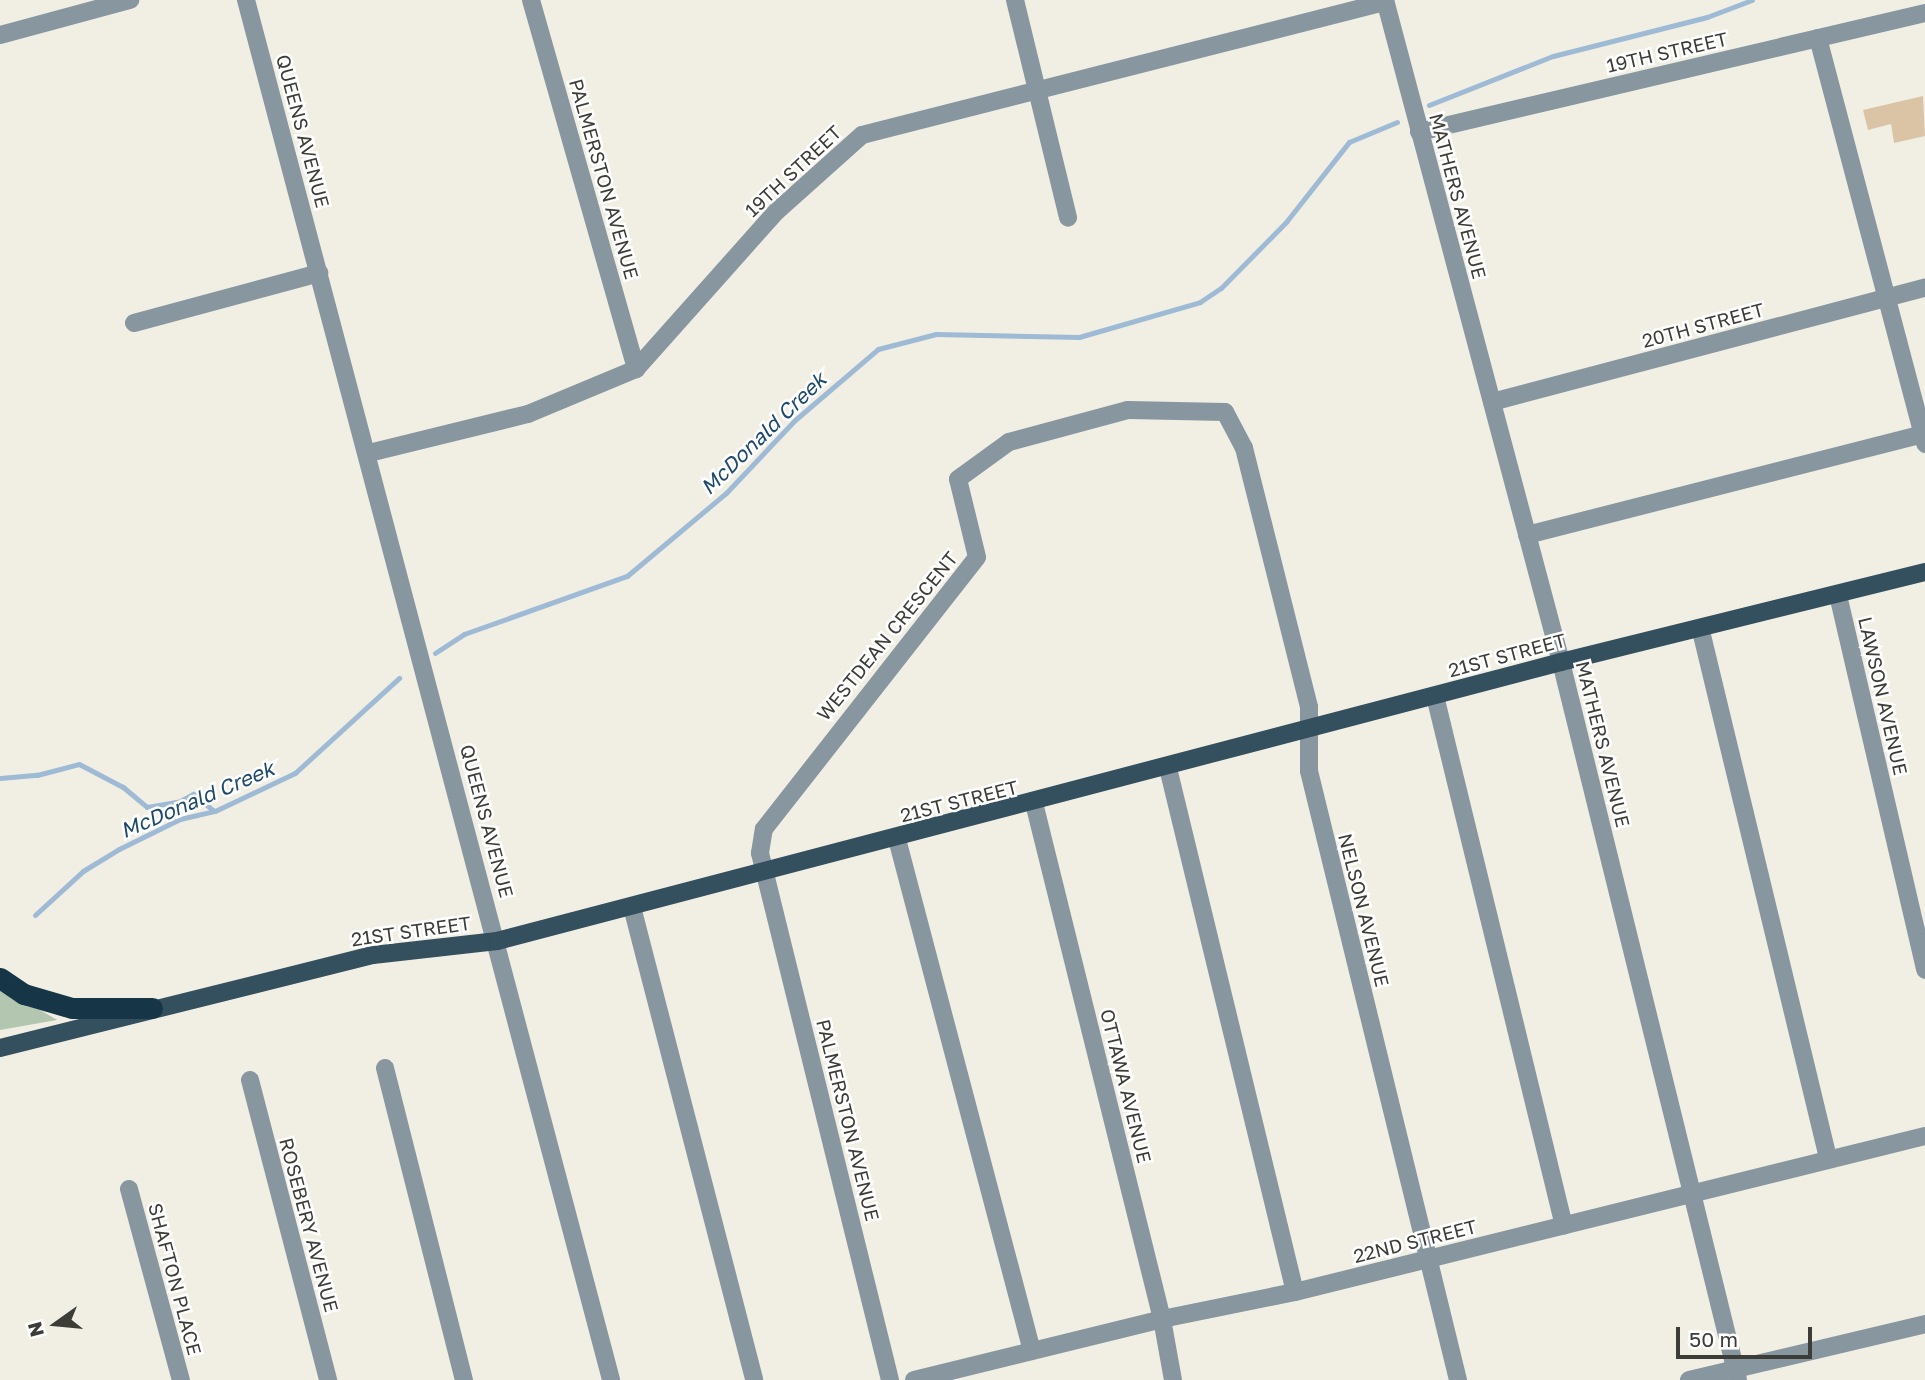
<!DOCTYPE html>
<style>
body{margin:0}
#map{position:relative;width:1925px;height:1380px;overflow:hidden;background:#f1efe4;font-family:"Golos Text",sans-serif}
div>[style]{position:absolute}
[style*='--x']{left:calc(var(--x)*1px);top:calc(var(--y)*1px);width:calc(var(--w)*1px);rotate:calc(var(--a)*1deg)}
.green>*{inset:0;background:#b3c6b0}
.stream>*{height:5px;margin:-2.5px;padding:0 2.5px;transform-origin:2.5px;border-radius:2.5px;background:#9ebad4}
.building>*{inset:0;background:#dbc4a6}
.minor>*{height:18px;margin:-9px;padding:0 9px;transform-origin:9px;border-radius:9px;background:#8896a0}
.major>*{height:18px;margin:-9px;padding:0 9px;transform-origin:9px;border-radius:9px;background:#344f5e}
.highway>*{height:21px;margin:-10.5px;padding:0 10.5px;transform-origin:10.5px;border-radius:10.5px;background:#163647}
span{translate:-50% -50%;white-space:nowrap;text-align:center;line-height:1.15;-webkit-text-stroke:5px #fff;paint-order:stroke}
.street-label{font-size:19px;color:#3d3d38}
.water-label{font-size:21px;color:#1d496d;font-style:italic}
.north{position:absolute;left:21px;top:1289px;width:70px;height:70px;-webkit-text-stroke:5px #fff;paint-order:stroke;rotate:255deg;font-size:19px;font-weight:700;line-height:28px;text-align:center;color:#3d3d38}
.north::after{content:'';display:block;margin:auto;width:24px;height:32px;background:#3d3d38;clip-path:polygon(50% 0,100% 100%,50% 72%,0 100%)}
.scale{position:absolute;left:1676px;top:1327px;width:136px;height:32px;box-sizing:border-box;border:4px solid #3d3d38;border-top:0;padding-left:9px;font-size:21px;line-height:24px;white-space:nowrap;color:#3d3d38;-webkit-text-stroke:5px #fff;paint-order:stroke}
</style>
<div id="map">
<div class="green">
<div style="clip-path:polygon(0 986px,57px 1020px,0 1030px)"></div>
</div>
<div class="stream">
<div style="--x:1429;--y:105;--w:133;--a:-21.6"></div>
<div style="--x:1553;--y:56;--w:159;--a:-14.2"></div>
<div style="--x:1707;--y:17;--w:48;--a:-20.7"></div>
<div style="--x:435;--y:653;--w:35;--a:-33"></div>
<div style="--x:464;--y:634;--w:173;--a:-19.6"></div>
<div style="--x:627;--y:576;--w:129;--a:-40"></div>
<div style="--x:726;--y:493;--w:100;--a:-46.6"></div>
<div style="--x:795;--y:420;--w:109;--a:-40.5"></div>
<div style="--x:878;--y:349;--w:60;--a:-14.5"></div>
<div style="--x:936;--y:334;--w:143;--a:1.2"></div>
<div style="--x:1079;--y:337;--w:126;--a:-16.1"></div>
<div style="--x:1200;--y:302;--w:25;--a:-34"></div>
<div style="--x:1221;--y:288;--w:93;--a:-45.4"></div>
<div style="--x:1286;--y:222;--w:102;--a:-51.8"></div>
<div style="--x:1349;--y:142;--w:52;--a:-22.6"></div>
<div style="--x:0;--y:778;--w:37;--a:-5"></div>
<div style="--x:37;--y:775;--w:43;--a:-14.7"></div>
<div style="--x:79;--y:764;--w:50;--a:27.6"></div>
<div style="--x:123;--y:787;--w:31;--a:40"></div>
<div style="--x:147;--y:807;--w:34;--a:-10"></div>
<div style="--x:180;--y:801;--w:15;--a:-28"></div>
<div style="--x:193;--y:794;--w:26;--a:39"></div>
<div style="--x:35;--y:915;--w:65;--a:-42.5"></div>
<div style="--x:83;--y:871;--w:42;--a:-31.4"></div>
<div style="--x:119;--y:849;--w:68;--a:-26.2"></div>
<div style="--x:180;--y:819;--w:36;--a:-13"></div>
<div style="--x:215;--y:811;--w:89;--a:-25.4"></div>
<div style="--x:295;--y:773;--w:141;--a:-42.4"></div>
</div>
<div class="building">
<div style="clip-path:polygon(1923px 96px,1925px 136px,1894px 143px,1891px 124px,1868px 130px,1863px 110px)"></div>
</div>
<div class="minor">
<div style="--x:246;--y:0;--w:1427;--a:75.18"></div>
<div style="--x:531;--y:0;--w:384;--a:74.1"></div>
<div style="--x:1015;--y:0;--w:224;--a:76.3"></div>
<div style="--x:1385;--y:0;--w:685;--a:75.11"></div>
<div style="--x:1561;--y:662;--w:739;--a:76.15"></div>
<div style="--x:0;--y:35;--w:135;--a:-15.1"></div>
<div style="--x:1818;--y:38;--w:420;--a:75.2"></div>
<div style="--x:1419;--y:132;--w:520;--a:-13.23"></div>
<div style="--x:134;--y:323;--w:192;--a:-15.1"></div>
<div style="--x:1492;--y:402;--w:448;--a:-14.8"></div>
<div style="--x:369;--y:453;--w:164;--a:-13.8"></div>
<div style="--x:528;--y:414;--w:117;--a:-22.6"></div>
<div style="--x:636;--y:369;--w:212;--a:-48.3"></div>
<div style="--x:777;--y:211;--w:114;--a:-41.8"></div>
<div style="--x:862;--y:135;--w:540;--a:-14.27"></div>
<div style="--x:1527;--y:535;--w:408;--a:-14.3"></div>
<div style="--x:1838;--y:595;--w:385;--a:76.9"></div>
<div style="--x:1701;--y:631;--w:542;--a:76.45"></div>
<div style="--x:1435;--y:696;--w:545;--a:76.32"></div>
<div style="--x:1168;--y:768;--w:539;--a:76.38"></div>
<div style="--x:1034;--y:803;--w:532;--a:76.07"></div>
<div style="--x:1162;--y:1319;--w:62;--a:79.8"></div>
<div style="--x:897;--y:839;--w:529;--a:75.23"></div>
<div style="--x:632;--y:907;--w:488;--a:75.5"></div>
<div style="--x:385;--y:1068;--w:322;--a:75.8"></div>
<div style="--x:250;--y:1080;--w:310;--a:75.4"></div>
<div style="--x:129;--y:1189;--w:198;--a:74.8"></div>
<div style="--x:890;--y:1380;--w:543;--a:-103.86"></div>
<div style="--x:760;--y:853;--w:24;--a:-81"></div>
<div style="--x:764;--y:829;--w:345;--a:-51.9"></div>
<div style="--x:977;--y:557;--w:80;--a:-103.7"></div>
<div style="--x:958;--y:479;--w:63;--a:-36"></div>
<div style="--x:1009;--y:442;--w:123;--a:-15.1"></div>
<div style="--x:1128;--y:410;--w:97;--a:1.2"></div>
<div style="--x:1225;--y:412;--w:41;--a:62.2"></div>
<div style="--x:1244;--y:448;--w:267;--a:75.9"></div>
<div style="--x:1309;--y:707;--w:64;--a:90"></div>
<div style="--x:1309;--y:771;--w:627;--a:76.25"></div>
<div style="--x:914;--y:1380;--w:255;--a:-13.8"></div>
<div style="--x:1162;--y:1319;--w:136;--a:-11.5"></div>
<div style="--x:1295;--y:1292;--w:649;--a:-13.91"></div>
<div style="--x:1689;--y:1380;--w:243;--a:-13.3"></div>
</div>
<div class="major">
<div style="--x:0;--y:1048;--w:384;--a:-14"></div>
<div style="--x:373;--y:955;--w:125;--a:-6.4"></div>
<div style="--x:497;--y:941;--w:1100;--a:-14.69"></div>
<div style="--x:1561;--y:662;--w:375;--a:-13.9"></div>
</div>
<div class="highway">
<div style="--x:0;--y:978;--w:29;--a:34"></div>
<div style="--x:24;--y:994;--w:50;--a:16.3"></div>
<div style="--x:72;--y:1008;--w:80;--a:0"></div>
</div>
<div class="street-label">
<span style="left:1667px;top:52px;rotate:-13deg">19TH STREET</span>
<span style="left:303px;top:131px;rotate:75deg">QUEENS AVENUE</span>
<span style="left:793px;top:171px;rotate:-43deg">19TH STREET</span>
<span style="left:604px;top:179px;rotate:74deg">PALMERSTON AVENUE</span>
<span style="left:1458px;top:196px;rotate:75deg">MATHERS AVENUE</span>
<span style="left:1703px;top:325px;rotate:-15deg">20TH STREET</span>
<span style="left:887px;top:636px;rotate:-51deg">WESTDEAN CRESCENT</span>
<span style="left:1507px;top:655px;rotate:-15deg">21ST STREET</span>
<span style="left:1883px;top:696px;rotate:77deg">LAWSON AVENUE</span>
<span style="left:1603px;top:744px;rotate:76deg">MATHERS AVENUE</span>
<span style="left:959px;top:801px;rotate:-14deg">21ST STREET</span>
<span style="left:487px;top:821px;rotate:75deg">QUEENS AVENUE</span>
<span style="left:1364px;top:910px;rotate:76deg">NELSON AVENUE</span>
<span style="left:411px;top:931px;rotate:-8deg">21ST STREET</span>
<span style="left:1126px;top:1086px;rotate:76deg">OTTAWA AVENUE</span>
<span style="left:848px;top:1120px;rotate:76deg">PALMERSTON AVENUE</span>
<span style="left:309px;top:1225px;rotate:75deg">ROSEBERY AVENUE</span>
<span style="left:1415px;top:1241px;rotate:-14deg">22ND STREET</span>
<span style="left:175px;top:1279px;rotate:75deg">SHAFTON PLACE</span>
</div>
<div class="water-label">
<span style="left:763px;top:433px;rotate:-44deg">McDonald Creek</span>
<span style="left:197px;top:799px;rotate:-23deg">McDonald Creek</span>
</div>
<div class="north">N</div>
<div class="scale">50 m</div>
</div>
